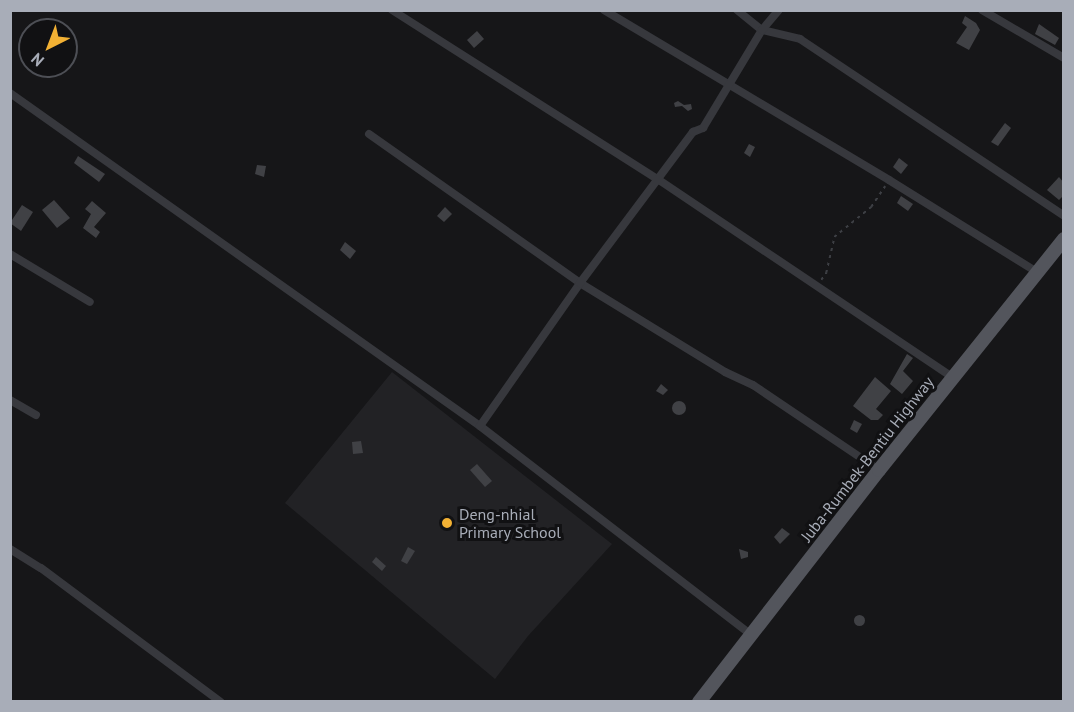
<!DOCTYPE html>
<style>
body{margin:0}
#map{position:relative;width:1074px;height:712px;overflow:hidden;background:#161618;font-family:"PT Sans",sans-serif}
div>[style]{position:absolute}
[style*='--x']{left:calc(var(--x)*1px);top:calc(var(--y)*1px);width:calc(var(--w)*1px);rotate:calc(var(--a)*1deg)}
.built>*{inset:0;background:#222225}
.building>*{inset:0;background:#404145}
.round{border-radius:50%}
.path>*{height:1.5px;margin-top:-0.75px;transform-origin:0;background:repeating-linear-gradient(90deg,#3d3f44 0 3px,transparent 0 7.5px)}
.street>*{height:8px;margin:-4px;padding:0 4px;transform-origin:4px;border-radius:4px;background:#37383d}
.primary>*{height:14px;margin:-7px;padding:0 7px;transform-origin:7px;border-radius:7px;background:#53555c}
.dots>*{width:16px;height:16px;translate:-50% -50%;box-sizing:border-box;border:3px solid #111113;border-radius:50%}
span{translate:-50% -50%;white-space:nowrap;text-align:center;line-height:1.15;-webkit-text-stroke:6px #111113;paint-order:stroke}
.street-label{font-size:16px;color:#a8adb8}
.poi-label{font-size:16px;color:#a8adb8}
.left{translate:0 -50%;text-align:left}
.frame{position:absolute;inset:0;border:12px solid #a8adb8;pointer-events:none}
.north{position:absolute;left:18px;top:18px;width:60px;height:60px;box-sizing:border-box;background:#111113;border:2px solid #4d4f55;border-radius:50%;rotate:222deg;font-size:16px;font-weight:700;line-height:24px;text-align:center;color:#a8adb8}
.north::after{content:'';display:block;margin:auto;width:21px;height:27px;background:#f2b134;clip-path:polygon(50% 0,100% 100%,50% 72%,0 100%)}
</style>
<div id="map">
<div class="built">
<div style="clip-path:polygon(392px 372px,612px 544px,528px 636px,495px 679px,285px 503px)"></div>
</div>
<div class="building">
<div style="clip-path:polygon(965px 16px,976px 23px,980px 30px,969px 50px,956px 43px,967px 27px,962px 23px)"></div>
<div style="clip-path:polygon(1039px 24px,1059px 38px,1055px 45px,1035px 34px)"></div>
<div style="clip-path:polygon(477px 31px,484px 39px,474px 48px,467px 40px)"></div>
<div style="clip-path:polygon(678px 101px,684px 105px,691px 104px,692px 109px,688px 111px,682px 106px,675px 107px,674px 103px)"></div>
<div style="clip-path:polygon(1005px 123px,1011px 128px,998px 146px,991px 142px)"></div>
<div style="clip-path:polygon(749px 144px,755px 147px,750px 157px,744px 153px)"></div>
<div style="clip-path:polygon(78px 156px,105px 174px,99px 182px,74px 163px)"></div>
<div style="clip-path:polygon(899px 158px,908px 165px,901px 174px,893px 167px)"></div>
<div style="clip-path:polygon(257px 165px,266px 166px,264px 177px,255px 174px)"></div>
<div style="clip-path:polygon(1059px 177px,1064px 183px,1064px 195px,1059px 200px,1047px 190px)"></div>
<div style="clip-path:polygon(901px 196px,913px 204px,908px 211px,897px 203px)"></div>
<div style="clip-path:polygon(54px 200px,70px 218px,57px 228px,42px 210px)"></div>
<div style="clip-path:polygon(92px 201px,106px 213px,94px 227px,100px 232px,96px 238px,83px 228px,91px 214px,85px 209px)"></div>
<div style="clip-path:polygon(22px 205px,33px 212px,21px 231px,10px 223px)"></div>
<div style="clip-path:polygon(445px 207px,452px 214px,444px 222px,437px 216px)"></div>
<div style="clip-path:polygon(345px 242px,356px 251px,350px 259px,340px 250px)"></div>
<div style="clip-path:polygon(907px 354px,913px 358px,903px 371px,913px 381px,902px 394px,890px 384px)"></div>
<div style="clip-path:polygon(875px 377px,891px 391px,876px 409px,883px 415px,878px 420px,871px 420px,853px 406px)"></div>
<div style="clip-path:polygon(661px 384px,668px 390px,663px 395px,656px 391px)"></div>
<div class="round" style="left:672px;top:401px;width:14px;height:14px"></div>
<div style="clip-path:polygon(854px 420px,862px 424px,857px 433px,850px 429px)"></div>
<div style="clip-path:polygon(361px 441px,363px 453px,353px 454px,352px 442px)"></div>
<div style="clip-path:polygon(477px 464px,492px 481px,485px 487px,470px 470px)"></div>
<div style="clip-path:polygon(782px 528px,790px 534px,780px 544px,774px 537px)"></div>
<div style="clip-path:polygon(408px 547px,415px 551px,407px 564px,401px 561px)"></div>
<div style="clip-path:polygon(739px 549px,748px 552px,748px 557px,741px 559px)"></div>
<div style="clip-path:polygon(376px 557px,386px 566px,382px 571px,372px 562px)"></div>
<div class="round" style="left:853.5px;top:614.5px;width:11px;height:11px"></div>
</div>
<div class="path">
<div style="--x:821;--y:280;--w:9;--a:-54"></div>
<div style="--x:826;--y:273;--w:37;--a:-77"></div>
<div style="--x:834;--y:237;--w:48;--a:-39"></div>
<div style="--x:871;--y:207;--w:25;--a:-56"></div>
</div>
<div class="street">
<div style="--x:392;--y:10;--w:317;--a:32.5"></div>
<div style="--x:659;--y:180;--w:353;--a:33.9"></div>
<div style="--x:604;--y:10;--w:332;--a:30.8"></div>
<div style="--x:889;--y:180;--w:174;--a:31.9"></div>
<div style="--x:737;--y:10;--w:32;--a:39"></div>
<div style="--x:762;--y:30;--w:39;--a:13"></div>
<div style="--x:800;--y:39;--w:318;--a:33.8"></div>
<div style="--x:982;--y:10;--w:95;--a:30.3"></div>
<div style="--x:10;--y:93;--w:576;--a:35.32"></div>
<div style="--x:480;--y:426;--w:342;--a:37.6"></div>
<div style="--x:369;--y:134;--w:258;--a:35.2"></div>
<div style="--x:580;--y:283;--w:170;--a:31.5"></div>
<div style="--x:725;--y:372;--w:31;--a:25"></div>
<div style="--x:753;--y:385;--w:152;--a:34"></div>
<div style="--x:10;--y:254;--w:93;--a:31"></div>
<div style="--x:10;--y:400;--w:30;--a:30"></div>
<div style="--x:480;--y:426;--w:174;--a:-55"></div>
<div style="--x:580;--y:283;--w:189;--a:-53.2"></div>
<div style="--x:693;--y:132;--w:11;--a:-22"></div>
<div style="--x:703;--y:128;--w:114;--a:-59"></div>
<div style="--x:762;--y:30;--w:26;--a:-50"></div>
<div style="--x:10;--y:549;--w:36;--a:32"></div>
<div style="--x:41;--y:568;--w:224;--a:36.7"></div>
</div>
<div class="primary">
<div style="--x:699;--y:702;--w:294;--a:-52.2"></div>
<div style="--x:879;--y:470;--w:296;--a:-51.3"></div>
</div>
<div class="dots">
<div style="left:447px;top:523px;background:#f2b134"></div>
</div>
<div class="street-label">
<span style="left:867px;top:459px;rotate:-52deg">Juba-Rumbek-Bentiu Highway</span>
</div>
<div class="poi-label">
<span class="left" style="left:459px;top:523px">Deng-nhial<br>Primary School</span>
</div>
<div class="frame"></div>
<div class="north">N</div>
</div>
